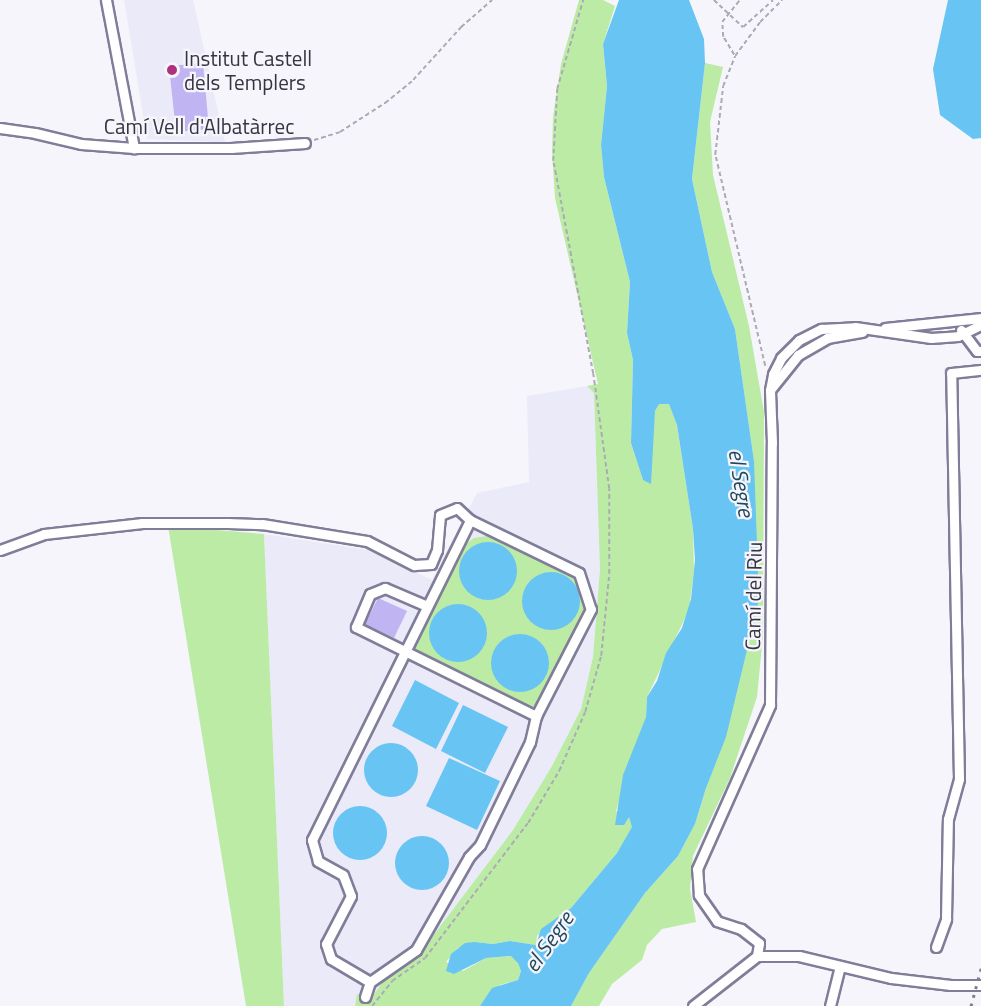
<!DOCTYPE html>
<meta charset="utf-8">
<style>
body{margin:0}
#map{position:relative;width:981px;height:1006px;overflow:hidden;background:#f5f5fb;font-family:"Titillium Web",sans-serif}
div>[style]{position:absolute}
[style*='--x']{left:calc(var(--x)*1px);top:calc(var(--y)*1px);width:calc(var(--w)*1px);rotate:calc(var(--a)*1deg)}
.built>*{inset:0;background:#ebeaf9}
.green>*{inset:0;background:#bceba6}
.water>*{inset:0;background:#67c4f3}
.round{border-radius:50%}
.building>*{inset:0;background:#c1b4f3}
.path>*{height:1.5px;margin-top:-0.75px;transform-origin:0;background:repeating-linear-gradient(90deg,#acabb4 0 4.5px,transparent 0 7.5px)}
.roads{filter:drop-shadow(2px 0 #807d99) drop-shadow(-2px 0 #807d99) drop-shadow(0 2px #807d99) drop-shadow(0 -2px #807d99)}
.minor>*{height:9px;margin:-4.5px;padding:0 4.5px;transform-origin:4.5px;border-radius:4.5px;background:#fff}
.rail>*{height:3px;margin-top:-1.5px;transform-origin:0;background:repeating-linear-gradient(90deg,#81808a 0 3px,transparent 0 9px)}
.path-bridge>*{height:1.5px;margin-top:-0.75px;transform-origin:0;background:repeating-linear-gradient(90deg,#acabb4 0 4.5px,transparent 0 7.5px)}
.dots>*{width:16px;height:16px;translate:-50% -50%;box-sizing:border-box;border:3px solid #f5f5fb;border-radius:50%}
span{translate:-50% -50%;white-space:nowrap;text-align:center;line-height:1.15;-webkit-text-stroke:4.5px #f5f5fb;paint-order:stroke}
.poi-label{font-size:21px;color:#363441}
.left{translate:0 -50%;text-align:left}
.street-label{font-size:21px;color:#363441}
.water-label{font-size:22px;color:#1f475b;font-style:italic}
</style>
<div id="map">
<div class="built">
<div style="clip-path:polygon(124px 0,193px 0,225px 142px,147px 139px)"></div>
<div style="clip-path:polygon(587px 386px,594px 392px,600px 569px,593px 657px,581px 709px,552px 766px,513px 830px,420px 953px,386px 977px,370px 1000px,357px 994px,355px 1006px,284px 1006px,264px 534px,369px 550px,432px 580px,477px 493px,529px 482px,527px 396px)"></div>
</div>
<div class="green">
<div style="clip-path:polygon(579px 0,603px 0,615px 6px,603px 44px,607px 86px,601px 145px,604px 177px,630px 282px,627px 333px,633px 360px,631px 443px,643px 480px,650px 457px,655px 411px,659px 403px,669px 403px,677px 425px,693px 529px,694px 571px,689px 610px,647px 697px,646px 717px,616px 811px,629px 817px,633px 827px,617px 853px,571px 908px,537px 936px,536px 945px,510px 941px,493px 944px,475px 942px,458px 948px,446px 962px,463px 971px,486px 958px,512px 956px,518px 962px,521px 971px,518px 980px,500px 985px,480px 1006px,355px 1006px,357px 994px,370px 1000px,386px 977px,420px 953px,513px 830px,552px 766px,581px 709px,593px 657px,600px 569px,594px 393px,587px 386px,598px 384px,555px 198px,552px 152px,553px 117px,561px 64px)"></div>
<div style="clip-path:polygon(705px 63px,723px 67px,710px 122px,713px 175px,749px 326px,764px 412px,763px 635px,757px 697px,730px 778px,693px 856px,690px 889px,696px 922px,662px 929px,647px 945px,642px 960px,612px 984px,599px 1006px,571px 1006px,589px 973px,645px 893px,678px 856px,695px 824px,706px 788px,754px 461px,735px 329px,712px 272px,692px 179px)"></div>
<div style="clip-path:polygon(168px 526px,264px 534px,284px 1006px,246px 1006px)"></div>
<div style="clip-path:polygon(487px 536px,501px 539px,575px 575px,587px 602px,544px 695px,534px 706px,522px 705px,420px 655px,415px 648px,415px 638px,460px 548px,474px 538px)"></div>
</div>
<div class="water">
<div style="clip-path:polygon(619px 0,689px 0,704px 39px,705px 63px,692px 179px,712px 272px,735px 329px,754px 461px,759px 600px,726px 737px,706px 788px,695px 824px,678px 856px,645px 893px,589px 973px,571px 1006px,480px 1006px,492px 988px,518px 980px,521px 971px,518px 963px,511px 956px,486px 958px,454px 974px,446px 971px,451px 954px,465px 943px,475px 942px,493px 944px,510px 941px,536px 945px,541px 929px,571px 908px,617px 853px,632px 827px,629px 817px,624px 825px,615px 825px,623px 775px,646px 717px,647px 697px,657px 681px,666px 653px,682px 628px,691px 599px,695px 560px,693px 529px,677px 425px,669px 404px,659px 404px,655px 411px,651px 484px,643px 480px,631px 443px,633px 360px,627px 333px,630px 282px,604px 177px,601px 145px,607px 86px,603px 44px)"></div>
<div style="clip-path:polygon(948px 0,981px 0,981px 138px,973px 139px,940px 115px,933px 69px)"></div>
<div class="round" style="left:459px;top:542px;width:58px;height:58px"></div>
<div class="round" style="left:522px;top:572px;width:58px;height:58px"></div>
<div class="round" style="left:429px;top:604px;width:58px;height:58px"></div>
<div class="round" style="left:491px;top:634px;width:58px;height:58px"></div>
<div style="clip-path:polygon(415px 680px,459px 703px,436px 749px,392px 726px)"></div>
<div style="clip-path:polygon(463px 705px,508px 727px,485px 773px,441px 751px)"></div>
<div class="round" style="left:364px;top:743px;width:54px;height:54px"></div>
<div style="clip-path:polygon(449px 758px,500px 781px,477px 830px,426px 806px)"></div>
<div class="round" style="left:333px;top:806px;width:54px;height:54px"></div>
<div class="round" style="left:395px;top:836px;width:54px;height:54px"></div>
</div>
<div class="building">
<div style="clip-path:polygon(203px 63px,209px 129px,176px 132px,169px 66px)"></div>
<div style="clip-path:polygon(378px 598px,407px 611px,394px 638px,365px 624px)"></div>
</div>
<div class="path">
<div style="--x:743;--y:27;--w:40;--a:-42"></div>
<div style="--x:734;--y:55;--w:21;--a:-121"></div>
<div style="--x:723;--y:37;--w:15;--a:-94"></div>
<div style="--x:722;--y:22;--w:28;--a:-51"></div>
<div style="--x:314;--y:140;--w:27;--a:-17"></div>
<div style="--x:340;--y:132;--w:54;--a:-32.8"></div>
<div style="--x:385;--y:103;--w:36;--a:-39"></div>
<div style="--x:413;--y:80;--w:72;--a:-47.8"></div>
<div style="--x:461;--y:27;--w:41;--a:-41.1"></div>
<div style="--x:765;--y:366;--w:217;--a:-103.3"></div>
<div style="--x:715;--y:155;--w:69;--a:-83.4"></div>
<div style="--x:723;--y:86;--w:32;--a:-68"></div>
<div style="--x:735;--y:56;--w:42;--a:-53.7"></div>
<div style="--x:760;--y:22;--w:31;--a:-45"></div>
<div style="--x:372;--y:1006;--w:32;--a:-51"></div>
<div style="--x:392;--y:981;--w:40;--a:-34.9"></div>
<div style="--x:425;--y:958;--w:170;--a:-52.7"></div>
<div style="--x:528;--y:823;--w:61;--a:-59.2"></div>
<div style="--x:559;--y:771;--w:64;--a:-66.2"></div>
<div style="--x:585;--y:712;--w:58;--a:-74.1"></div>
<div style="--x:601;--y:656;--w:82;--a:-84.4"></div>
<div style="--x:609;--y:574;--w:85;--a:-90"></div>
<div style="--x:609;--y:489;--w:116;--a:-97.9"></div>
<div style="--x:593;--y:374;--w:217;--a:-100.6"></div>
<div style="--x:553;--y:161;--w:72;--a:-86.8"></div>
<div style="--x:557;--y:89;--w:93;--a:-73.7"></div>
</div>
<div class="roads">
<div class="minor">
<div style="--x:106;--y:0;--w:151;--a:79.3"></div>
<div style="--x:0;--y:128;--w:35;--a:8"></div>
<div style="--x:35;--y:133;--w:47;--a:13.4"></div>
<div style="--x:81;--y:144;--w:53;--a:4.3"></div>
<div style="--x:134;--y:148;--w:97;--a:0"></div>
<div style="--x:231;--y:148;--w:74;--a:-3.9"></div>
<div style="--x:885;--y:328;--w:97;--a:-5.9"></div>
<div style="--x:961;--y:330;--w:26;--a:53"></div>
<div style="--x:977;--y:351;--w:4;--a:0"></div>
<div style="--x:770;--y:390;--w:45;--a:-51.3"></div>
<div style="--x:798;--y:355;--w:34;--a:-30"></div>
<div style="--x:827;--y:338;--w:36;--a:-10"></div>
<div style="--x:0;--y:550;--w:47;--a:-20"></div>
<div style="--x:44;--y:534;--w:99;--a:-6.4"></div>
<div style="--x:142;--y:523;--w:86;--a:0"></div>
<div style="--x:228;--y:523;--w:34;--a:2"></div>
<div style="--x:262;--y:524;--w:106;--a:9.2"></div>
<div style="--x:367;--y:541;--w:53;--a:27.1"></div>
<div style="--x:414;--y:565;--w:17;--a:-3"></div>
<div style="--x:431;--y:564;--w:15;--a:-67"></div>
<div style="--x:437;--y:550;--w:35;--a:-85"></div>
<div style="--x:440;--y:515;--w:18;--a:-22"></div>
<div style="--x:457;--y:508;--w:18;--a:43"></div>
<div style="--x:470;--y:520;--w:121;--a:25.9"></div>
<div style="--x:579;--y:573;--w:38;--a:72"></div>
<div style="--x:591;--y:609;--w:120;--a:117.2"></div>
<div style="--x:536;--y:716;--w:27;--a:103"></div>
<div style="--x:530;--y:742;--w:114;--a:115.9"></div>
<div style="--x:480;--y:845;--w:16;--a:133"></div>
<div style="--x:469;--y:857;--w:107;--a:119.7"></div>
<div style="--x:416;--y:950;--w:56;--a:145.2"></div>
<div style="--x:370;--y:982;--w:45;--a:-149.5"></div>
<div style="--x:331;--y:959;--w:16;--a:-108"></div>
<div style="--x:326;--y:944;--w:54;--a:-62.5"></div>
<div style="--x:351;--y:896;--w:22;--a:-111"></div>
<div style="--x:343;--y:875;--w:29;--a:-151"></div>
<div style="--x:318;--y:861;--w:22;--a:-106"></div>
<div style="--x:312;--y:840;--w:357;--a:-63.7"></div>
<div style="--x:427;--y:606;--w:46;--a:-156.8"></div>
<div style="--x:385;--y:588;--w:16;--a:158"></div>
<div style="--x:370;--y:594;--w:36;--a:113"></div>
<div style="--x:356;--y:627;--w:201;--a:26.3"></div>
<div style="--x:936;--y:947;--w:30;--a:-70"></div>
<div style="--x:946;--y:919;--w:100;--a:-88.9"></div>
<div style="--x:948;--y:819;--w:41;--a:-74.6"></div>
<div style="--x:959;--y:779;--w:406;--a:-91.1"></div>
<div style="--x:951;--y:373;--w:30;--a:-6"></div>
<div style="--x:757;--y:956;--w:13;--a:-81"></div>
<div style="--x:759;--y:943;--w:23;--a:-142"></div>
<div style="--x:741;--y:929;--w:25;--a:-162"></div>
<div style="--x:717;--y:921;--w:32;--a:-125"></div>
<div style="--x:699;--y:895;--w:26;--a:-94"></div>
<div style="--x:697;--y:869;--w:180;--a:-66"></div>
<div style="--x:770;--y:705;--w:262;--a:-89.6"></div>
<div style="--x:772;--y:443;--w:53;--a:-92.2"></div>
<div style="--x:770;--y:390;--w:16;--a:-79"></div>
<div style="--x:773;--y:374;--w:18;--a:-63"></div>
<div style="--x:781;--y:358;--w:25;--a:-45"></div>
<div style="--x:799;--y:340;--w:25;--a:-27"></div>
<div style="--x:821;--y:329;--w:34;--a:-3"></div>
<div style="--x:855;--y:327;--w:77;--a:8.2"></div>
<div style="--x:931;--y:338;--w:27;--a:-4"></div>
<div style="--x:958;--y:336;--w:25;--a:-26"></div>
<div style="--x:365;--y:997;--w:16;--a:-72"></div>
<div style="--x:693;--y:1006;--w:81;--a:-38"></div>
<div style="--x:757;--y:956;--w:42;--a:0"></div>
<div style="--x:799;--y:956;--w:95;--a:13.4"></div>
<div style="--x:891;--y:978;--w:60;--a:6.7"></div>
<div style="--x:951;--y:985;--w:30;--a:0"></div>
<div style="--x:830;--y:1006;--w:41;--a:-76"></div>
</div>
</div>
<div class="rail">
<div style="--x:971;--y:1006;--w:39;--a:-75"></div>
</div>
<div class="path-bridge">
<div style="--x:714;--y:0;--w:40;--a:43"></div>
</div>
<div class="dots">
<div style="left:172px;top:70px;background:#ae307e"></div>
</div>
<div class="poi-label">
<span class="left" style="left:184px;top:70px">Institut Castell<br>dels Templers</span>
</div>
<div class="street-label">
<span style="left:199px;top:126px">Camí Vell d'Albatàrrec</span>
<span style="left:753px;top:596px;rotate:-89deg">Camí del Riu</span>
</div>
<div class="water-label">
<span style="left:741px;top:483px;rotate:81deg">el Segre</span>
<span style="left:549px;top:942px;rotate:-55deg">el Segre</span>
</div>
</div>
